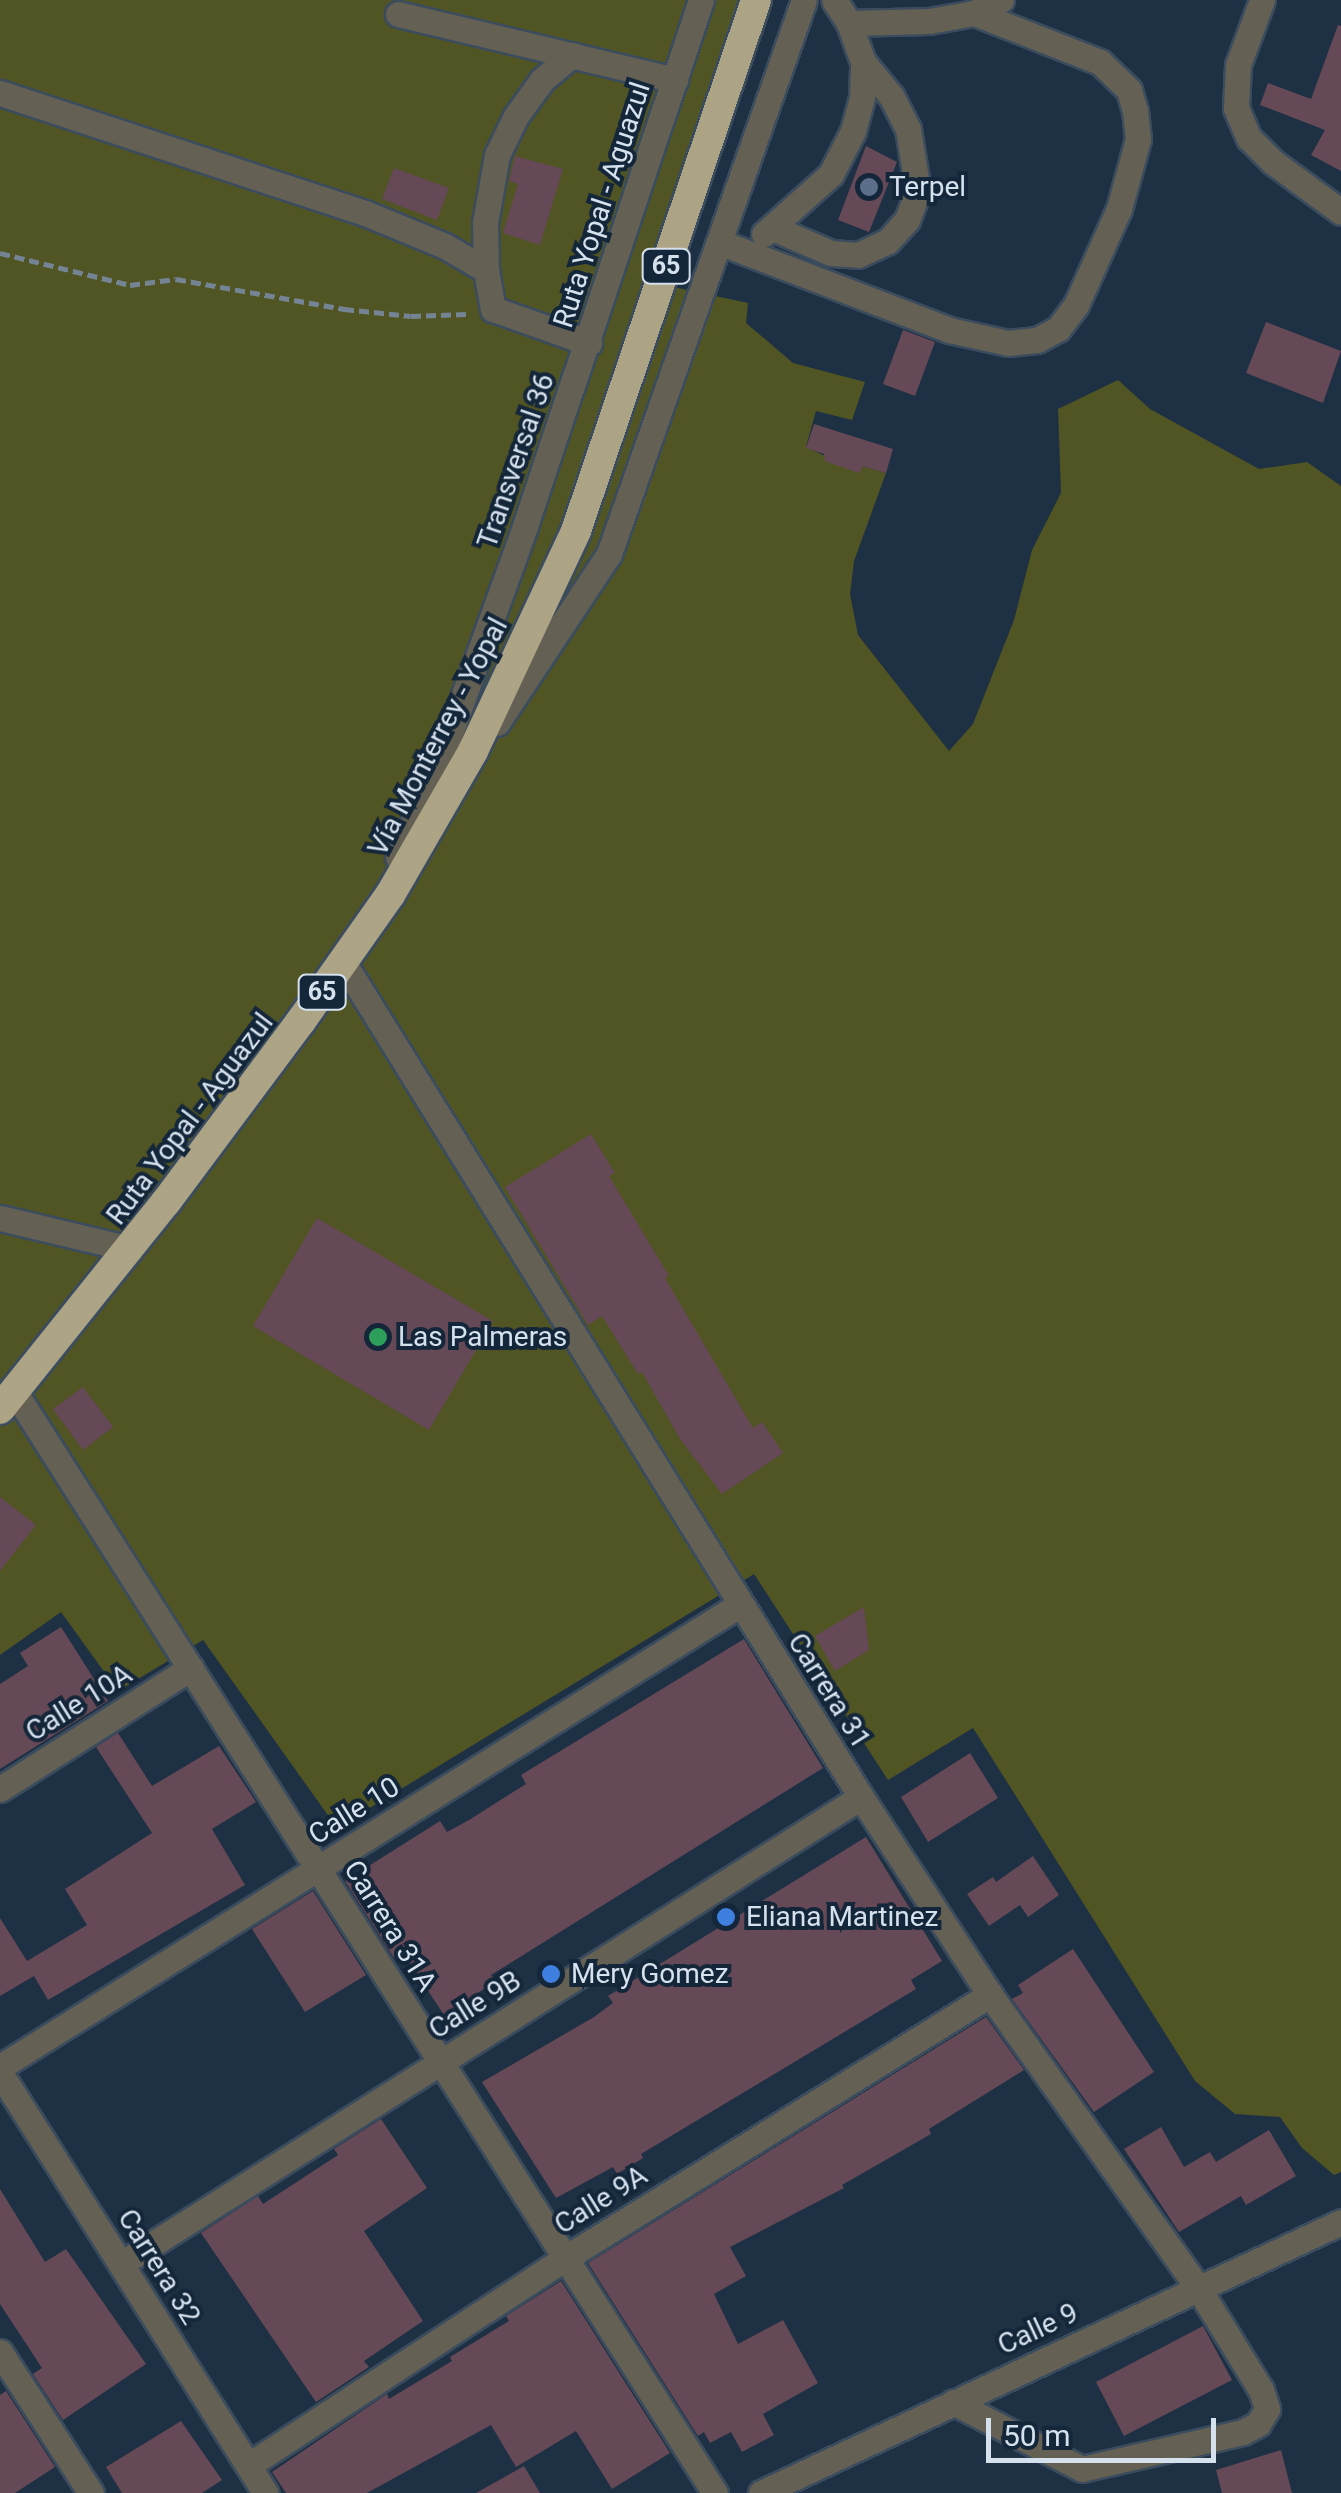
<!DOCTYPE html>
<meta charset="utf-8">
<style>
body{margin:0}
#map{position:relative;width:1341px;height:2493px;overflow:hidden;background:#1e3043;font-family:Roboto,sans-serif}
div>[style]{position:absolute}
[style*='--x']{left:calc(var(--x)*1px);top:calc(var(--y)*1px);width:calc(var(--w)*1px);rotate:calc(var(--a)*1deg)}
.green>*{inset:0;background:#515423}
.building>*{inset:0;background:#654956}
.path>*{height:5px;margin-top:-2.5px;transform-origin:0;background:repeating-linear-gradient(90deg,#758494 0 10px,transparent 0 15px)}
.roads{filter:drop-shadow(2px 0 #3b4c5e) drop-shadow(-2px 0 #3b4c5e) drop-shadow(0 2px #3b4c5e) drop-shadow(0 -2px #3b4c5e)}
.minor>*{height:25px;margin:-12.5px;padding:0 12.5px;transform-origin:12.5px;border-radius:12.5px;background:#646054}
.highway>*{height:30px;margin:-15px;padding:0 15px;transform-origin:15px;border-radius:15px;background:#ada385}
.dots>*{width:28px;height:28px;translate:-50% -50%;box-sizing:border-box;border:5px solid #142639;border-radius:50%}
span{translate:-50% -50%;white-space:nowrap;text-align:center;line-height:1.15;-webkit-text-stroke:8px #142639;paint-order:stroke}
.shield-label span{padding:2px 8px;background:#142639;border:2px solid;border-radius:8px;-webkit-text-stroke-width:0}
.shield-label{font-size:25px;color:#d6e1ee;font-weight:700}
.poi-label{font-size:28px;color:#d6e1ee}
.left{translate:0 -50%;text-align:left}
.street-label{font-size:28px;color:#d6e1ee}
.scale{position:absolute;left:986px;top:2418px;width:230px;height:45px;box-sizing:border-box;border:5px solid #d6e1ee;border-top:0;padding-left:12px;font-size:30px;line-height:35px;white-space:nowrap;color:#d6e1ee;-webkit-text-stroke:8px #142639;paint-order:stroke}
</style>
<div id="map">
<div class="green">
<div style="clip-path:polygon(0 0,759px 0,664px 285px,748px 303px,746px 323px,793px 363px,865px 382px,852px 420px,816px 411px,806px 447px,859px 472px,863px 466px,886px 473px,854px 561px,850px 594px,858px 635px,949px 751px,973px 724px,1014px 620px,1032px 550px,1061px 493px,1058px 409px,1118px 380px,1150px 409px,1259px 469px,1307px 462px,1341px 486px,1341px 2172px,1334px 2175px,1302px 2148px,1280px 2117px,1235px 2114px,1195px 2081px,973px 1728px,888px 1780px,754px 1574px,337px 1828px,203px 1640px,118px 1691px,61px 1612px,0 1655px)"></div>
</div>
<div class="building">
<div style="clip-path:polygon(1338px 25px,1341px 26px,1341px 171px,1311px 155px,1325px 130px,1260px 105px,1268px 83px,1311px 99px)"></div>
<div style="clip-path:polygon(866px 146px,897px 162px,869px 232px,838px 220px)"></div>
<div style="clip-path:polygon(515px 156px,563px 169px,540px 245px,503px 233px,518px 184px,509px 181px)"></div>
<div style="clip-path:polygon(394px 168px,449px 188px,437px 220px,382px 199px)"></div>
<div style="clip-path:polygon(1266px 322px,1341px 351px,1323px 403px,1246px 373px)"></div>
<div style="clip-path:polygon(903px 330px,935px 342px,915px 396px,883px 384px)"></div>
<div style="clip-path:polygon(814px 424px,893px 449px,886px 473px,863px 466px,859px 473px,825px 461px,824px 454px,806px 448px)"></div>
<div style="clip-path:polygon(591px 1134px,615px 1173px,609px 1176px,669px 1276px,665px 1278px,753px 1428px,762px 1422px,783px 1453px,722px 1494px,680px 1439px,642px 1372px,638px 1374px,602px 1316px,588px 1325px,505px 1187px)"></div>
<div style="clip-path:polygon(317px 1218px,493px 1321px,429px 1430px,253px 1326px)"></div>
<div style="clip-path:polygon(83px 1387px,113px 1427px,83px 1450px,53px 1409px)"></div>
<div style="clip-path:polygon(0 1497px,36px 1525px,0 1571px)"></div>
<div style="clip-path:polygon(864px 1607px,869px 1650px,835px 1671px,815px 1636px)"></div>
<div style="clip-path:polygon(61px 1627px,108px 1701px,0 1769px,0 1684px,28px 1666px,20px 1653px)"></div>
<div style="clip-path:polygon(744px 1639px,823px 1768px,491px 1975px,496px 1982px,469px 1998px,473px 2006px,448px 2021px,403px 1953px,394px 1958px,345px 1881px,440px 1821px,447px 1832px,469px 1820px,526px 1784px,521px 1775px)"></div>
<div style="clip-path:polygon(118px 1733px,152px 1786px,219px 1746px,256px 1802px,212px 1829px,245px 1885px,48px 2000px,34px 1976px,0 1996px,0 1918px,27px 1961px,87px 1925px,65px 1889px,152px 1833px,96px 1747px)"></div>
<div style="clip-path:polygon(970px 1753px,998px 1798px,928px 1842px,901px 1797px)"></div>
<div style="clip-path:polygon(866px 1837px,942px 1961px,911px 1980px,916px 1989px,641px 2154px,643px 2158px,617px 2174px,613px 2167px,556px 2198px,482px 2082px,594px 2017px,613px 2003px,608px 1996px)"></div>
<div style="clip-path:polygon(1033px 1856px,1059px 1895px,1028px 1917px,1020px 1905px,989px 1926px,967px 1894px,993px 1877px,996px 1882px)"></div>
<div style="clip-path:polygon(313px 1891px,366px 1975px,305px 2012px,252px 1929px)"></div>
<div style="clip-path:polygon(1073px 1949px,1154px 2072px,1094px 2112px,1012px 1999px,1023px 1993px,1018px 1985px)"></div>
<div style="clip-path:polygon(986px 2017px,1024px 2070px,929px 2129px,931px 2134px,842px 2185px,844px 2188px,730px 2247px,746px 2276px,714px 2294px,738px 2344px,783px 2320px,818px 2383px,763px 2414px,774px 2435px,742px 2452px,731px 2432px,710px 2443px,704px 2432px,698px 2436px,588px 2263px)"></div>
<div style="clip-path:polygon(381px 2119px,427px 2188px,364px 2231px,423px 2321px,364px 2361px,369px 2367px,316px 2402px,201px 2233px,258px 2196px,263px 2204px,338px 2155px,334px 2149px)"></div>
<div style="clip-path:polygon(1161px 2127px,1184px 2167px,1210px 2152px,1216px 2162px,1269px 2130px,1296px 2176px,1246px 2205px,1241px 2196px,1179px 2232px,1124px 2149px)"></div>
<div style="clip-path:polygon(0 2189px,45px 2262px,66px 2249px,146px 2364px,63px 2420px,33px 2374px,42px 2368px,0 2304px)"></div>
<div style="clip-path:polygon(561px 2281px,670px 2453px,612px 2489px,576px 2431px,516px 2467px,491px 2425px,367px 2493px,286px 2493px,272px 2472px,387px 2394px,389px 2399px,452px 2361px,450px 2357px,509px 2321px,506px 2316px)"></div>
<div style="clip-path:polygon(1203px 2326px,1232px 2380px,1124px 2436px,1096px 2382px)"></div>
<div style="clip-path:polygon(6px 2391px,55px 2467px,15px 2493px,0 2493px,0 2395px)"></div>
<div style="clip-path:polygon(181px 2421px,222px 2480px,202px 2493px,122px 2493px,106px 2467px)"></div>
<div style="clip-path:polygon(1281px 2450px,1292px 2493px,1222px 2493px,1216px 2470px)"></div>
<div style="clip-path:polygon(524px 2466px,540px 2493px,476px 2493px)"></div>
</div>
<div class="path">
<div style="--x:0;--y:253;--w:134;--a:13.8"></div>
<div style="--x:130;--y:285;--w:46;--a:-7.4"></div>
<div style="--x:176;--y:279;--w:171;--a:10.1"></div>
<div style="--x:344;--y:309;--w:67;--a:6"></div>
<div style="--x:411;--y:316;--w:55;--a:-2.1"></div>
</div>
<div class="roads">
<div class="minor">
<div style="--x:1262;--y:0;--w:69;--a:110.3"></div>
<div style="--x:1238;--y:65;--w:43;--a:92.7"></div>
<div style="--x:1236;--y:108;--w:33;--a:67"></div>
<div style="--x:1249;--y:138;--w:34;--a:45"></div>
<div style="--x:1273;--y:162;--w:84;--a:36.3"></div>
<div style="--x:398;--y:14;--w:285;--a:13.4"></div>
<div style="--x:849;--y:23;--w:80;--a:-1.4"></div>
<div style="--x:929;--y:21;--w:46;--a:-10.1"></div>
<div style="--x:974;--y:13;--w:30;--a:-26"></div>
<div style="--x:0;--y:93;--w:384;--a:18.2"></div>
<div style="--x:365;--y:213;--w:87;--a:22.4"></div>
<div style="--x:445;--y:246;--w:48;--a:30.3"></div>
<div style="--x:486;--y:270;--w:40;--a:80"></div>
<div style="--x:493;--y:309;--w:102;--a:19.5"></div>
<div style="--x:773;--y:228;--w:63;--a:23.3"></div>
<div style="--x:831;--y:253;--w:27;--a:4"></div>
<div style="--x:858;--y:255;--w:33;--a:-25"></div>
<div style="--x:888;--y:241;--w:28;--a:-48"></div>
<div style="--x:907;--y:220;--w:31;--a:-69"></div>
<div style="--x:918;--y:191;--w:63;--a:-99.2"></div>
<div style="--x:908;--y:129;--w:37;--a:-117"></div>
<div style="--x:891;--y:96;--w:44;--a:-129.5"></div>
<div style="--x:764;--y:234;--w:90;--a:-41.8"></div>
<div style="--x:831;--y:174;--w:48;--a:-62.9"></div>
<div style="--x:853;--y:131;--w:35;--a:-75"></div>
<div style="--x:862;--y:97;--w:35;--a:-88"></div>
<div style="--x:863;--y:62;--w:41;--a:-109.7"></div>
<div style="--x:849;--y:23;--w:27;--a:-123"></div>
<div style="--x:719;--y:242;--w:246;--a:20.9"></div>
<div style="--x:949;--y:330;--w:60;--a:12.4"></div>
<div style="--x:1008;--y:343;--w:29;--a:-6"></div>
<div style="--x:1037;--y:340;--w:24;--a:-28"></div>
<div style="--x:1058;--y:329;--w:30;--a:-53"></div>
<div style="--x:1076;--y:305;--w:105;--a:-65.9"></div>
<div style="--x:1119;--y:209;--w:73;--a:-74.8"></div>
<div style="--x:1138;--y:139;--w:28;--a:-96"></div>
<div style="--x:1135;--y:111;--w:22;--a:-106"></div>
<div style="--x:1129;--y:90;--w:40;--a:-136"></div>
<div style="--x:1100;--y:62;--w:135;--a:-158.7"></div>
<div style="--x:486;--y:270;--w:47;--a:-91.2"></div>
<div style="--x:485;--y:223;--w:69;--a:-80"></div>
<div style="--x:497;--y:155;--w:43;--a:-64"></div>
<div style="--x:516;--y:116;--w:44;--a:-54.2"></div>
<div style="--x:542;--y:80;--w:39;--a:-40"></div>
<div style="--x:497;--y:723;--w:203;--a:-56.5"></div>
<div style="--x:609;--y:554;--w:587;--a:-70.61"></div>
<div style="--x:398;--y:857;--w:125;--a:-66.9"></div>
<div style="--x:447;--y:742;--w:230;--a:-70.1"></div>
<div style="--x:525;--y:526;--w:555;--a:-71.5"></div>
<div style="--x:343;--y:962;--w:983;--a:58.19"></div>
<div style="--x:861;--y:1797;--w:236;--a:56.9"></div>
<div style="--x:990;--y:1995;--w:357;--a:54.6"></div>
<div style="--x:1197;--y:2286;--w:122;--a:58.4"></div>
<div style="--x:1261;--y:2390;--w:20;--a:72"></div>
<div style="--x:1267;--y:2409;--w:17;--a:121"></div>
<div style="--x:1258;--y:2424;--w:17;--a:152"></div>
<div style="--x:1243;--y:2432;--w:165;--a:167.1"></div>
<div style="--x:1082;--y:2469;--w:145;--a:-152.6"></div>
<div style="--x:0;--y:1218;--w:134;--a:13.4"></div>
<div style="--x:14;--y:1391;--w:1306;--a:57.54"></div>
<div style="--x:0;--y:1789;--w:226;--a:-32.4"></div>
<div style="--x:0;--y:2067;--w:872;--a:-32.01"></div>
<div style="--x:0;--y:2073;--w:497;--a:57.7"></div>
<div style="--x:121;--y:2264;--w:875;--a:-32.26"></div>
<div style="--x:0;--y:2352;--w:168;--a:57.2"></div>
<div style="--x:249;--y:2465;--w:380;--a:-33.2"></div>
<div style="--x:567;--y:2257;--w:498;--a:-31.8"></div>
<div style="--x:761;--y:2493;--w:640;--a:-25.04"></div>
</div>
<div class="highway">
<div style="--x:0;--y:1409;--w:265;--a:-51.3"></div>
<div style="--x:166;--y:1202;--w:226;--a:-53.3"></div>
<div style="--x:301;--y:1021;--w:154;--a:-54.8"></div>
<div style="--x:390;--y:895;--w:166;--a:-60"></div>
<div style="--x:473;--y:751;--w:243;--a:-64.9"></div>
<div style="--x:576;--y:531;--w:561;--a:-71.27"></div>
</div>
</div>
<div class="dots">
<div style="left:869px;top:187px;background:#5c6f8a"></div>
<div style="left:378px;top:1337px;background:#2e9e5b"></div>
<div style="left:726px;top:1917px;background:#3f7fe0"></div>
<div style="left:551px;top:1974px;background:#3f7fe0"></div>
</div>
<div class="shield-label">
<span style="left:666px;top:266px">65</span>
<span style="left:322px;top:992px">65</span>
</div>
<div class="poi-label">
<span class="left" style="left:889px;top:187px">Terpel</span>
<span class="left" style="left:398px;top:1337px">Las Palmeras</span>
<span class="left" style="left:746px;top:1917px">Eliana Martinez</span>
<span class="left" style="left:571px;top:1974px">Mery Gomez</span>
</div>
<div class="street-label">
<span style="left:602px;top:205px;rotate:-72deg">Ruta Yopal - Aguazul</span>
<span style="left:516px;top:461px;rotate:-71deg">Transversal 36</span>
<span style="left:438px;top:737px;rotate:-62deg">Vía Monterrey - Yopal</span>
<span style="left:190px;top:1119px;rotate:-53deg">Ruta Yopal - Aguazul</span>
<span style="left:829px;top:1691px;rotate:58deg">Carrera 31</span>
<span style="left:79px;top:1703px;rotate:-32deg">Calle 10A</span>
<span style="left:354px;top:1811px;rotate:-32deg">Calle 10</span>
<span style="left:390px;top:1926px;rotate:58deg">Carrera 31A</span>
<span style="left:475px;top:2005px;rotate:-32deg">Calle 9B</span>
<span style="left:601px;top:2200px;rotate:-32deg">Calle 9A</span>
<span style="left:159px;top:2267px;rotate:58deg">Carrera 32</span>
<span style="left:1038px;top:2329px;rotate:-25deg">Calle 9</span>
</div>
<div class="scale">50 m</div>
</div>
